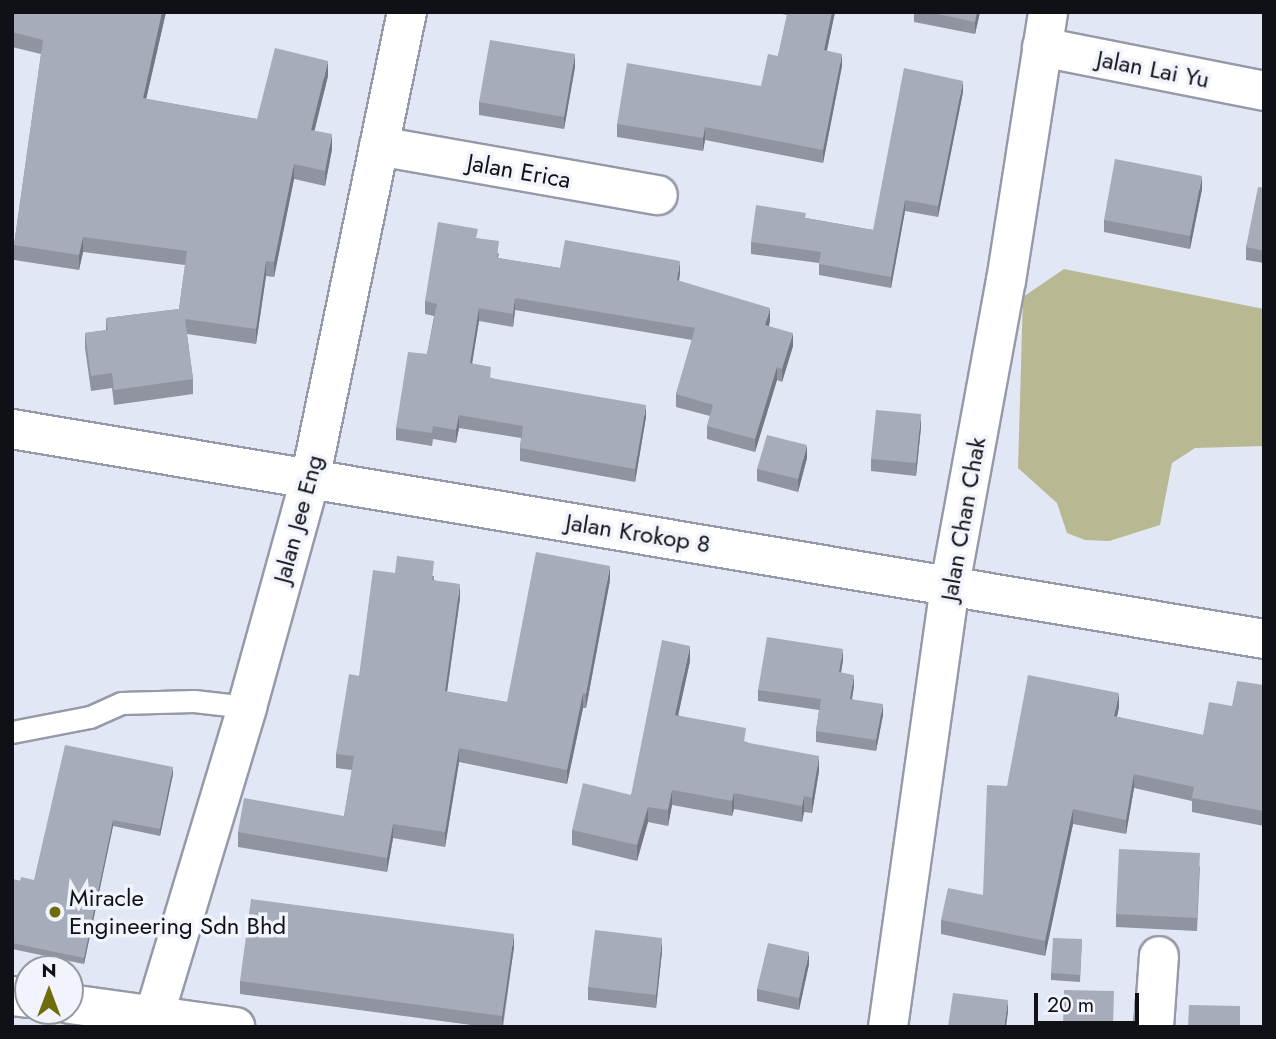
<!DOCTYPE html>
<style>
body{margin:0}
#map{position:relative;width:1276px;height:1039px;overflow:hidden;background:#e2e7f6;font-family:Jost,sans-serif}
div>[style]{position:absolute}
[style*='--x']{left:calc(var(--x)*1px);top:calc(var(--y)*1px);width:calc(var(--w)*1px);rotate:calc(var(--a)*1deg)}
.forest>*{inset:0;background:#b8b993}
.roads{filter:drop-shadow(2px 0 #969aa8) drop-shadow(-2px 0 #969aa8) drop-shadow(0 2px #969aa8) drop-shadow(0 -2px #969aa8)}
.service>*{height:21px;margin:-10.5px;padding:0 10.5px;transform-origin:10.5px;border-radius:10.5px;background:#fff}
.minor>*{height:38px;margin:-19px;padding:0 19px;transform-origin:19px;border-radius:19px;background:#fff}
.wall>*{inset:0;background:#9094a0}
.shaded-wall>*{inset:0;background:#757882}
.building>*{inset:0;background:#a7acba}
.dots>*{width:19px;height:19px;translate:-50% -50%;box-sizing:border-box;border:4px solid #f1f4fd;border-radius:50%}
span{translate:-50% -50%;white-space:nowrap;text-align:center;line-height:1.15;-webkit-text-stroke:7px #f1f4fd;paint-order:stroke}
.street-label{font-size:24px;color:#101117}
.poi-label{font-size:24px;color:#101117}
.left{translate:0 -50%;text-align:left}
.frame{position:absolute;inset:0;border:14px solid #101117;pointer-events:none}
.north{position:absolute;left:14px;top:955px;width:70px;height:70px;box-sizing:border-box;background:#f1f4fd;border:2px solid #9799a1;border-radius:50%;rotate:0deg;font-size:19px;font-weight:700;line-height:28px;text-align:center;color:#101117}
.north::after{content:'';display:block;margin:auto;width:24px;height:32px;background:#6e6d0d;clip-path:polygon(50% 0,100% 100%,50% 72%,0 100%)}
.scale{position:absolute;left:1034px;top:993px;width:105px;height:32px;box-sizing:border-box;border:4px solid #101117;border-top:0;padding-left:9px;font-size:21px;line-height:24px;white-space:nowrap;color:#101117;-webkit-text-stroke:5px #f1f4fd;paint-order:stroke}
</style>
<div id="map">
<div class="forest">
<div style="clip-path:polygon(1064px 269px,1264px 309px,1264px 446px,1195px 448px,1172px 463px,1160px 525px,1109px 541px,1085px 540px,1067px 533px,1057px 503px,1018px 468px,1023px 297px)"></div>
</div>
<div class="roads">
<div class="service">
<div style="--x:12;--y:732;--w:79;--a:-10.9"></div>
<div style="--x:90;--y:717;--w:34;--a:-24"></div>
<div style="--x:121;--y:703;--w:73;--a:-1.6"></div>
<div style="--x:194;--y:701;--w:53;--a:6.5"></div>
</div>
<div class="minor">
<div style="--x:1042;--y:47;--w:226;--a:11.2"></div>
<div style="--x:379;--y:146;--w:283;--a:10"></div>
<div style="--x:12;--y:429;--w:1269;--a:9.52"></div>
<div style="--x:12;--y:996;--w:16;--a:7"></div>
<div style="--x:70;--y:1004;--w:167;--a:7.9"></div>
<div style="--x:154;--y:1016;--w:323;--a:-73.2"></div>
<div style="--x:247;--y:707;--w:236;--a:-74.5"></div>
<div style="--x:310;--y:480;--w:478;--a:-78.3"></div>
<div style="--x:888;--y:1027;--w:446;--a:-82"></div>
<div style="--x:950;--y:585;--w:309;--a:-79.6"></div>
<div style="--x:1006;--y:281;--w:272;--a:-81.1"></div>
<div style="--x:1154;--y:1027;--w:71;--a:-86"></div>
</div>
</div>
<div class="wall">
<div style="clip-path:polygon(12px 12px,166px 12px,146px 99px,257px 119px,328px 76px,314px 131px,332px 149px,325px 186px,294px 179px,274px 277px,266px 276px,256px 344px,187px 334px,193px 379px,193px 394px,114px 405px,112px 388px,91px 391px,85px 348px,85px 333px,106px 330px,106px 318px,179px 309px,185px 265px,83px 252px,79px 270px,14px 260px,14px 245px,41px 54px,12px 47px)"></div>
<div style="clip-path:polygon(772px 12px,835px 12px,827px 51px,842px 66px,823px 163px,705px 140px,703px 151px,617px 137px,617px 124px,761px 86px,778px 56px,787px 15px)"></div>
<div style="clip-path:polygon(914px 12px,980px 12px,975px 34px,914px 22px)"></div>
<div style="clip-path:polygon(575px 67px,564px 129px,479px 115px,479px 102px)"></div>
<div style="clip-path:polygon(963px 92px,938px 217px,905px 211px,891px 288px,819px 275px,819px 263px,751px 254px,751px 242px,806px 218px,873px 230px)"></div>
<div style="clip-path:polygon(1264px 188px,1264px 263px,1246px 260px,1246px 247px)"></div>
<div style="clip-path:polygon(1202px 189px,1190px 249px,1104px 232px,1104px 220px)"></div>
<div style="clip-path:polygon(478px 238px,499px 254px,498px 258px,560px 268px,680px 273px,679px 281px,770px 321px,769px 326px,793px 346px,782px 382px,777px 380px,755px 452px,707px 439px,707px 426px,710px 416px,676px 407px,676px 394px,692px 340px,515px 310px,513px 327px,479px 321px,472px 363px,491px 378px,646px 417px,635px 482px,520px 461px,520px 448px,521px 438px,459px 428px,456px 443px,433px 439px,432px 446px,396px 440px,396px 428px,427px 354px,434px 316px,425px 314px,425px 301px)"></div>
<div style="clip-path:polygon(921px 427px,916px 476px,871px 471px,871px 459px)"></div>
<div style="clip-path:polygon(807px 458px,798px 492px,757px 481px,757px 469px)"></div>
<div style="clip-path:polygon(395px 573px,434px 576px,434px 580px,460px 598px,447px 692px,507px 702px,610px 580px,586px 708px,583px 708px,567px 784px,459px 762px,445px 847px,393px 838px,387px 872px,238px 847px,238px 832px,344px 816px,352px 770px,336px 768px,336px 754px,359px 676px)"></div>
<div style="clip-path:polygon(843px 660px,841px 673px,854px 686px,852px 699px,883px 715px,876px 751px,816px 742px,816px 731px,819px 710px,758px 701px,758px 690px)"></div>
<div style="clip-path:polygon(690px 661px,678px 715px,819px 771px,812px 813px,804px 812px,802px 822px,734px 809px,732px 816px,672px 805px,668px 826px,648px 822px,637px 861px,572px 845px,572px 830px,631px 795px)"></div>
<div style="clip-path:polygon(1264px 685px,1264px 826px,1192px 812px,1192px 801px,1134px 788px,1126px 834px,1073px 824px,1045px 956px,941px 934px,941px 920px,983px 895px,1007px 786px,1119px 707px,1117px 717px,1203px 735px,1232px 706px)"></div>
<div style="clip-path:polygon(173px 774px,160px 836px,113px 826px,84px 964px,12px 949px,12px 879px,20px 881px,34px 880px)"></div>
<div style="clip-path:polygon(1200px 866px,1197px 931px,1116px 927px,1116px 914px)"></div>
<div style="clip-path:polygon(1082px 939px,1080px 982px,1051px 980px,1051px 973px)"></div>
<div style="clip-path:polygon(514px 947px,503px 1027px,486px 1027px,240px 994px,240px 981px)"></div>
<div style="clip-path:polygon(662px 951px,656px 1008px,588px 1000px,588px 987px)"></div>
<div style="clip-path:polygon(809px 964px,799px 1010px,757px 1001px,757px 989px)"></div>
</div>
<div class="shaded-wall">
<div style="clip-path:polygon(162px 12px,166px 12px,143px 113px,143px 98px)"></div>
<div style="clip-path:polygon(832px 12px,835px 12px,824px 63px,824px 50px)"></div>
<div style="clip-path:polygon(977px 12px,980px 12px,975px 34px,975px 22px)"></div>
<div style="clip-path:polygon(575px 54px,575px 67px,564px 129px,564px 117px)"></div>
<div style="clip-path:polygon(842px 54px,842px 66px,823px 163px,823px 150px)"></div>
<div style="clip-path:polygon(328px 61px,328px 76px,311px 145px,311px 130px)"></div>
<div style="clip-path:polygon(963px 81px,963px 92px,938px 217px,938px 206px)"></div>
<div style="clip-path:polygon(705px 127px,705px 140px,703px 151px,703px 138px)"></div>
<div style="clip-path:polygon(332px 134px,332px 149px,325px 186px,325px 171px)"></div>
<div style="clip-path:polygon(294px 164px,294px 179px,274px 277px,274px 262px)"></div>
<div style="clip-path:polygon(1202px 176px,1202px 189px,1190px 249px,1190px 236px)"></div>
<div style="clip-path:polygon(905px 200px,905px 211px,891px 288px,891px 277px)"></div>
<div style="clip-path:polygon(83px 237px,83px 252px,79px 270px,79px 255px)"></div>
<div style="clip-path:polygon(266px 261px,266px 276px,256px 344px,256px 329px)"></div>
<div style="clip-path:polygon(680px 261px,680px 273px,677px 293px,677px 280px)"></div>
<div style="clip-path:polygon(515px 298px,515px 310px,513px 327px,513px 314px)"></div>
<div style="clip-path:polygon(479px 308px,479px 321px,470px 376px,470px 363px)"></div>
<div style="clip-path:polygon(770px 308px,770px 321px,765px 337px,765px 325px)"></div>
<div style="clip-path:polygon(793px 333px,793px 346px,782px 382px,782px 369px)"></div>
<div style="clip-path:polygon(777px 367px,777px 380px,755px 452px,755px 439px)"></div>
<div style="clip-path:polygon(646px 405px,646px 417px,635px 482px,635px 469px)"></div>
<div style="clip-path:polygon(921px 414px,921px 427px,916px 476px,916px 463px)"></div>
<div style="clip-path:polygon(459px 415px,459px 428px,456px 443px,456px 430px)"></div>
<div style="clip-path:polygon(807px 445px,807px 458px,798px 492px,798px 479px)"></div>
<div style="clip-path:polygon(610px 566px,610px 580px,586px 708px,586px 694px)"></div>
<div style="clip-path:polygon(460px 584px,460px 598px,445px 706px,445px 691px)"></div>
<div style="clip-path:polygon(690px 646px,690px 661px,675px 730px,675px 715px)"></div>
<div style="clip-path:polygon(843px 649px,843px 660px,839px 683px,839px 672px)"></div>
<div style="clip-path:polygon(854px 675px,854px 686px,850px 710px,850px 699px)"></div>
<div style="clip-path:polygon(583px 693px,583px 708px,567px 784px,567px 770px)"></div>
<div style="clip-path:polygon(1119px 693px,1119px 707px,1114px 731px,1114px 716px)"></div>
<div style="clip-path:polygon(883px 704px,883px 715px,876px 751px,876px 740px)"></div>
<div style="clip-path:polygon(459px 748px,459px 762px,445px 847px,445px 832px)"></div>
<div style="clip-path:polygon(819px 756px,819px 771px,812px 813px,812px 798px)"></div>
<div style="clip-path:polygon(173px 767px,173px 774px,160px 836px,160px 829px)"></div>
<div style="clip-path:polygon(1134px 774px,1134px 788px,1126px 834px,1126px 820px)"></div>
<div style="clip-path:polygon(672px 790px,672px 805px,668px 826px,668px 810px)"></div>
<div style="clip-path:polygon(734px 793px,734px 809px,732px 816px,732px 801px)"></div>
<div style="clip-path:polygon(804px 796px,804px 812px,802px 822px,802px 806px)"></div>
<div style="clip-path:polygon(648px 807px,648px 822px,637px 861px,637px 845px)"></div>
<div style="clip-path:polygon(1073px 809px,1073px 824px,1045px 956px,1045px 941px)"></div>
<div style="clip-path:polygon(113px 820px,113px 826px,84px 964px,84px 958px)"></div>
<div style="clip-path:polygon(393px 824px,393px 838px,387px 872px,387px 858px)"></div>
<div style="clip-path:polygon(514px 934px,514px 947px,502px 1027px,502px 1016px)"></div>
<div style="clip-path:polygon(662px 938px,662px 951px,656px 1008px,656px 995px)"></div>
<div style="clip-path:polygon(809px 952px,809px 964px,799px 1010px,799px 998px)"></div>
<div style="clip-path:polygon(1008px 1000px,1008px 1012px,1006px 1027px,1004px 1027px)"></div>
</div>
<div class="building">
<div style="clip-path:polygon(12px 12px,162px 12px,143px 98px,257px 119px,275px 48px,328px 61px,311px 130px,332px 134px,325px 171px,294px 164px,274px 262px,266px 261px,256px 329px,185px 319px,193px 379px,114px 390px,112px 373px,91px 376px,85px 333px,108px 330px,106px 318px,179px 309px,187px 251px,83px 237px,79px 255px,14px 245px,43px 40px,12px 32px)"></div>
<div style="clip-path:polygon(788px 12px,832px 12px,824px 50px,842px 54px,823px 150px,705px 127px,703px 138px,617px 124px,627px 63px,761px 86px,768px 54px,778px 56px)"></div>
<div style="clip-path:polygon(928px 12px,977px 12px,975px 22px)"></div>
<div style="clip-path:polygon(490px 40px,575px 54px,564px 117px,479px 102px)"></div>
<div style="clip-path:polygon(904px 68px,963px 81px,938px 206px,905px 200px,891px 277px,819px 264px,821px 252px,751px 242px,756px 205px,806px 213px,805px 218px,873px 230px)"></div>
<div style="clip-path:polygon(1115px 159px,1202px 176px,1190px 236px,1104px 220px)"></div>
<div style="clip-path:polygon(1258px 187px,1264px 188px,1264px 251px,1246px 247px)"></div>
<div style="clip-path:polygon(438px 222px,478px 229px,476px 238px,499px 241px,497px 258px,560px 268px,565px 240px,680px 261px,677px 280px,770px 308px,765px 325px,793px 333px,782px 369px,777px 367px,755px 439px,707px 426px,713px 405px,676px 394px,695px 328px,515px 298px,513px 314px,479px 308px,470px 363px,491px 367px,490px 378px,646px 405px,635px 469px,520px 448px,523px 426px,459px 415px,456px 430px,433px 426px,432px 433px,396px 428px,408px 352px,427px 354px,437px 304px,425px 301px)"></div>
<div style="clip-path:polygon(876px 410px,921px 414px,916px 463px,871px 459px)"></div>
<div style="clip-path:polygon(767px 435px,807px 445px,798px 479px,757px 469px)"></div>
<div style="clip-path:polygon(536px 552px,610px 566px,586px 694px,583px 693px,567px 770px,459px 748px,445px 832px,393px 824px,387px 858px,238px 832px,244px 798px,344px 816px,354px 756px,336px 754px,349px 674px,359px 676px,373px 570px,395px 573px,397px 556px,434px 561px,432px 580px,460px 584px,445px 691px,507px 702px)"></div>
<div style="clip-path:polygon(767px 637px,843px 649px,839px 672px,854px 675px,850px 699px,883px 704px,876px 740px,816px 731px,821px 699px,758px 690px)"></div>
<div style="clip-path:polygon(662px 640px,690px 646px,675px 715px,746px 728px,744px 742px,819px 756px,812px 798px,804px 796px,802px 806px,734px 793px,732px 801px,672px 790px,668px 810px,648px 807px,637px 845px,572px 830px,583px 783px,631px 795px)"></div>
<div style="clip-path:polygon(1028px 675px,1119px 693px,1114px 716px,1203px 735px,1209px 702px,1232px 706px,1237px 681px,1264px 685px,1264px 811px,1192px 798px,1194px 787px,1134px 774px,1126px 820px,1073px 809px,1045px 941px,941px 920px,948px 888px,983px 895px,987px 785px,1007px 786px)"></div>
<div style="clip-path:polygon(65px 745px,173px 767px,160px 829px,113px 820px,84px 958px,12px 943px,12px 879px,20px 881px,21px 877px,34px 880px)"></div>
<div style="clip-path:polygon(1119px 849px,1200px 853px,1197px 918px,1116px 914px)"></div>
<div style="clip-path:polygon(251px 899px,514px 934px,502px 1016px,240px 981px)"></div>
<div style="clip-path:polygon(595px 930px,662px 938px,656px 995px,588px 987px)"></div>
<div style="clip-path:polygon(1053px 938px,1082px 939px,1080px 975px,1051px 973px)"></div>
<div style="clip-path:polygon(768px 943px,809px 952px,799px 998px,757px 989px)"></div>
<div style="clip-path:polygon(1064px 990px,1114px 991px,1113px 1027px,1063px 1027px)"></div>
<div style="clip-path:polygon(953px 993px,1008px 1000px,1004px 1027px,948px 1027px)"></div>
<div style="clip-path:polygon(1189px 1005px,1240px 1006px,1240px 1027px,1188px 1027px)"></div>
</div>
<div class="dots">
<div style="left:55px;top:912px;background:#6e6d0d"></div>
</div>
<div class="street-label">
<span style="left:1153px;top:69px;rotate:11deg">Jalan Lai Yu</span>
<span style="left:519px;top:171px;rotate:10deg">Jalan Erica</span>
<span style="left:298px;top:519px;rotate:-75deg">Jalan Jee Eng</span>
<span style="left:963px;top:519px;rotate:-80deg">Jalan Chan Chak</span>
<span style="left:638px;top:533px;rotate:9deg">Jalan Krokop 8</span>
</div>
<div class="poi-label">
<span class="left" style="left:69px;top:912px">Miracle<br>Engineering Sdn Bhd</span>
</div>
<div class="frame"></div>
<div class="north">N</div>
<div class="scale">20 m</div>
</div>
